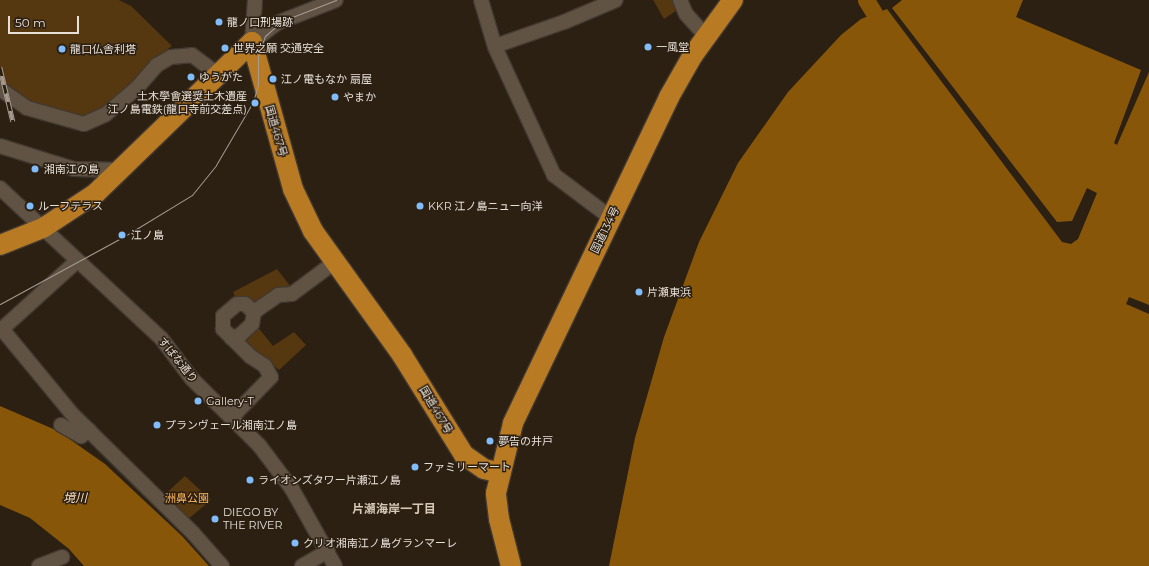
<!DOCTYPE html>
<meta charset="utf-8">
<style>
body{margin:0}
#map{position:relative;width:1149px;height:566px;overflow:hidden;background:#2c2013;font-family:Montserrat,"Noto Sans JP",sans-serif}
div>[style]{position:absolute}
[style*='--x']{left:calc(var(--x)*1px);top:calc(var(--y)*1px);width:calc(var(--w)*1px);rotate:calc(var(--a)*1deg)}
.green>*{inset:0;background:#553710}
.water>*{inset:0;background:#875609}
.river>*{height:17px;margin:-8.5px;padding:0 8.5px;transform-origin:8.5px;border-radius:8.5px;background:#875609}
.roads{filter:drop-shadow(1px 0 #423930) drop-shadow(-1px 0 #423930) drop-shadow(0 1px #423930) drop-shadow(0 -1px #423930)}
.minor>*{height:14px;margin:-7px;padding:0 7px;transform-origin:7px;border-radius:7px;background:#605344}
.highway>*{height:20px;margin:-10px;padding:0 10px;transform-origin:10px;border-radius:10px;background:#b87a23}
.tram>*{height:1px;margin:-0.5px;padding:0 0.5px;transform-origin:0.5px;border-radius:0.5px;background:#a59b91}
.rail>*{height:4.5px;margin-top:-2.25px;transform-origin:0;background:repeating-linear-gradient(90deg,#2c2013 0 9px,#a59b91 0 18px);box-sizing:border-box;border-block:1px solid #a59b91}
.dots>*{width:11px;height:11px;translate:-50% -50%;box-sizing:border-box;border:2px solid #2c2013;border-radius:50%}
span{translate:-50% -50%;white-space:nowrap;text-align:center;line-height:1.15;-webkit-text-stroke:3px #2c2013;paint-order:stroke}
.poi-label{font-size:11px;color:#e7dfd6}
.left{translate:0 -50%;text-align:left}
.right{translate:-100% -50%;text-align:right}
.street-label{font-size:11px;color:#e7dfd6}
.park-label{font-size:11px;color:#fdb55c}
.water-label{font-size:12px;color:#fcdebe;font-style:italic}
.neighbourhood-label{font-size:12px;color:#d7c7b6;font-weight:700}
.scale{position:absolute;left:8px;top:16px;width:71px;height:18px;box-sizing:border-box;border:2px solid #e7dfd6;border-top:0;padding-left:5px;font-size:12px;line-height:14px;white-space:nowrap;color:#e7dfd6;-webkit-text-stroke:3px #2c2013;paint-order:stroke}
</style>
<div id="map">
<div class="green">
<div style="clip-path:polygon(0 0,119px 0,131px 6px,172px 46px,151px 62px,111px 104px,85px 119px,29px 103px,8px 91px,0 81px)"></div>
<div style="clip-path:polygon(653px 0,676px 0,680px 8px,664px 19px)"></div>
<div style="clip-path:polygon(277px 269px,291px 287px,255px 306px,237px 301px,233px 292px)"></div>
<div style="clip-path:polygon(256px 325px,273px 346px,294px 332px,306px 345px,279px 370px,270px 362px,255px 355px,240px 340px)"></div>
<div style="clip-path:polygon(185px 476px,211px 500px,187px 520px,162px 497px)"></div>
</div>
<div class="water">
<div style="clip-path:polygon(902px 0,1023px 0,1016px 17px,1141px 70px,1114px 143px,1117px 145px,1149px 72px,1149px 305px,1129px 297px,1126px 304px,1149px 314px,1149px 566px,609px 566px,635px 438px,664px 337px,699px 242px,738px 163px,788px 92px,841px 35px,861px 19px,887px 9px,1062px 242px,1071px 244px,1078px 239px,1097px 193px,1087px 188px,1072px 221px,1057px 222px,892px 8px)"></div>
<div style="clip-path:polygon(0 406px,58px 431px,105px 464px,182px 536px,209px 566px,84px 566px,69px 549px,30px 518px,0 505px)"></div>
</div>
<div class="river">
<div style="--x:866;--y:0;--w:15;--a:58"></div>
</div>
<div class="roads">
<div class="minor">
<div style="--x:481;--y:0;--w:49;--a:73.4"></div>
<div style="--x:495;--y:47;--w:141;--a:65.3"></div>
<div style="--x:554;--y:175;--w:71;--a:37"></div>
<div style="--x:680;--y:0;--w:15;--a:67"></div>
<div style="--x:686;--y:14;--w:30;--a:48"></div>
<div style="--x:252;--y:42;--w:31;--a:-37"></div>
<div style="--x:277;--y:23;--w:63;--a:-21.3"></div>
<div style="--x:252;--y:42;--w:42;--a:-85.9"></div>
<div style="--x:495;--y:46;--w:73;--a:-19.2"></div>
<div style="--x:564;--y:22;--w:56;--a:-22.9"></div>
<div style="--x:0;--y:89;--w:33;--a:35"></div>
<div style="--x:27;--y:108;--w:59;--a:15.7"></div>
<div style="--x:84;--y:124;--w:24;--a:-24"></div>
<div style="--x:106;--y:114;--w:39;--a:-40"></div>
<div style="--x:136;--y:89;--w:32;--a:-49"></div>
<div style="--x:157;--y:65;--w:16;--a:-30"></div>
<div style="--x:171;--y:57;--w:21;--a:-5"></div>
<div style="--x:192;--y:55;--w:34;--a:37"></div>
<div style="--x:0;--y:146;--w:77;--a:17.3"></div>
<div style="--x:74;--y:169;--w:48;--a:1.2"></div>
<div style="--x:0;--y:188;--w:220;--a:43"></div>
<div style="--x:161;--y:338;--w:51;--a:52.9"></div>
<div style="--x:192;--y:379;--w:94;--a:44.6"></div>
<div style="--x:259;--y:445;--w:55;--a:53.1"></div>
<div style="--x:292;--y:489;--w:88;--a:60.8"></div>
<div style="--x:77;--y:261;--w:101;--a:137.8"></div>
<div style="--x:2;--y:329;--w:110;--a:50.5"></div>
<div style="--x:72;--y:414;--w:170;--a:44.5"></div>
<div style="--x:193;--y:533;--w:44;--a:48.7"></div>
<div style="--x:254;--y:312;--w:29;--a:-35"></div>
<div style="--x:278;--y:295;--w:14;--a:-4"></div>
<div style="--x:292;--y:294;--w:54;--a:-36.7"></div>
<div style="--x:231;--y:418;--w:57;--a:-45.7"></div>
<div style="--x:271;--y:377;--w:13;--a:-119"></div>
<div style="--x:265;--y:366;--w:17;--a:-147"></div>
<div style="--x:251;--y:357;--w:40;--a:-135"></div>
<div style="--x:223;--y:329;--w:13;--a:-90"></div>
<div style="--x:223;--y:316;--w:18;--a:-41"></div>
<div style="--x:237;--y:304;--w:8;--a:0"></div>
<div style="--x:245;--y:304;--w:12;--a:42"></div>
<div style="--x:254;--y:312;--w:12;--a:99"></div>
<div style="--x:252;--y:324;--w:16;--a:137"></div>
<div style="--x:240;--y:335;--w:9;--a:159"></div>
<div style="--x:61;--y:425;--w:23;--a:29"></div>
<div style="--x:81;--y:436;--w:10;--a:-37"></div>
<div style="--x:39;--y:566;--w:25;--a:-21"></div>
<div style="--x:302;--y:566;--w:30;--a:-30"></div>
</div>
<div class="highway">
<div style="--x:0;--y:245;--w:46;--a:-21.6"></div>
<div style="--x:43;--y:228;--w:64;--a:-33.4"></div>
<div style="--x:96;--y:193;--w:217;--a:-44.1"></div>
<div style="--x:252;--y:42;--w:153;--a:74.4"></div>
<div style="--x:293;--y:189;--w:47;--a:64.5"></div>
<div style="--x:313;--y:231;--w:153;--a:54.3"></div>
<div style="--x:402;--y:355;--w:118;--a:58.2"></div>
<div style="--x:464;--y:455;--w:24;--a:35"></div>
<div style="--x:484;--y:469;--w:17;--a:13"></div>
<div style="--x:511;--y:566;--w:49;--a:-104.3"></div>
<div style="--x:499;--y:519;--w:26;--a:-97"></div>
<div style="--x:496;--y:493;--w:72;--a:-76.3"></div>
<div style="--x:513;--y:423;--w:361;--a:-64.4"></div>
<div style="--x:669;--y:97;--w:48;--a:-60.3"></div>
<div style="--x:693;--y:55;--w:68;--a:-54"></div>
</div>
</div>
<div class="tram">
<div style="--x:0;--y:304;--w:140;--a:-28.6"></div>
<div style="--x:123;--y:237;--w:81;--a:-31.3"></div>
<div style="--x:192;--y:195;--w:38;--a:-51"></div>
<div style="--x:216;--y:165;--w:73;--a:-59.6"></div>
<div style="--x:253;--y:102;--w:19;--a:-74"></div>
<div style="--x:258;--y:84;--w:27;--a:-90"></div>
<div style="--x:258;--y:57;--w:22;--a:-72"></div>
<div style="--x:265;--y:36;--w:23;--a:-41"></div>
<div style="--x:282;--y:21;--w:58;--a:-21.3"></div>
</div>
<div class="rail">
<div style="--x:0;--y:67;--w:56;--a:76.5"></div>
</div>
<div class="dots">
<div style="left:219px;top:22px;background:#81bdfa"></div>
<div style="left:648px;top:47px;background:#81bdfa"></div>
<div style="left:225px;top:48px;background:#81bdfa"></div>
<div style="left:62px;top:49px;background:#81bdfa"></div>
<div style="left:191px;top:77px;background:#81bdfa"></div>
<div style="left:273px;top:79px;background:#81bdfa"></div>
<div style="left:335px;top:97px;background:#81bdfa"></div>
<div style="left:255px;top:103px;background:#81bdfa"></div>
<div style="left:35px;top:169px;background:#81bdfa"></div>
<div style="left:30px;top:206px;background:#81bdfa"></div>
<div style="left:420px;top:206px;background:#81bdfa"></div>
<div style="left:122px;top:235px;background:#81bdfa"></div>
<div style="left:639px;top:292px;background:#81bdfa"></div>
<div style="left:198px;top:401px;background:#81bdfa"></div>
<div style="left:157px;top:425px;background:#81bdfa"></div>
<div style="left:490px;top:441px;background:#81bdfa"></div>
<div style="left:415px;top:467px;background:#81bdfa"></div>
<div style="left:250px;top:480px;background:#81bdfa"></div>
<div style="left:215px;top:519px;background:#81bdfa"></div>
<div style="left:295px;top:543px;background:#81bdfa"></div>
</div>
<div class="poi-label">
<span class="left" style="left:227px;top:22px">龍ノ口刑場跡</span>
<span class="left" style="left:656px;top:47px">一風堂</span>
<span class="left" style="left:233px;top:48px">世界之願 交通安全</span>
<span class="left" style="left:70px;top:49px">龍口仏舎利塔</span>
<span class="left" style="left:199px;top:77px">ゆうがた</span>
<span class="left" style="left:281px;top:79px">江ノ電もなか 扇屋</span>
<span class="right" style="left:247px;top:103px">土木學會選奨土木遺産<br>江ノ島電鉄(龍口寺前交差点)</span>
<span class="left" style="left:343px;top:97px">やまか</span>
<span class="left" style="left:44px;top:169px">湘南江の島</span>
<span class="left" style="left:38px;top:206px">ルーフテラス</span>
<span class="left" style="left:428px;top:206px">KKR 江ノ島ニュー向洋</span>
<span class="left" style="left:131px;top:235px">江ノ島</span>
<span class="left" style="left:647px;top:292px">片瀬東浜</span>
<span class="left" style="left:206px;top:401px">Gallery-T</span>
<span class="left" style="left:165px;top:425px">プランヴェール湘南江ノ島</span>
<span class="left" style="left:498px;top:441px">夢告の井戸</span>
<span class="left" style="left:423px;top:467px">ファミリーマート</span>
<span class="left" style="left:258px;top:480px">ライオンズタワー片瀬江ノ島</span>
<span class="left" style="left:223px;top:519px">DIEGO BY<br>THE RIVER</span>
<span class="left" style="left:303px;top:543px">クリオ湘南江ノ島グランマーレ</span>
</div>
<div class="street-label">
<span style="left:276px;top:131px;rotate:74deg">国道467号</span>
<span style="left:605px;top:230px;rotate:-64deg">国道134号</span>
<span style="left:178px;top:360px;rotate:51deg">すばな通り</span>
<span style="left:436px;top:410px;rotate:59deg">国道467号</span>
</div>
<div class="park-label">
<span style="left:187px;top:498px">洲鼻公園</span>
</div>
<div class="water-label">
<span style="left:75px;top:498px">境川</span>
</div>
<div class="neighbourhood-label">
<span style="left:394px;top:509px">片瀬海岸一丁目</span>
</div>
<div class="scale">50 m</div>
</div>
